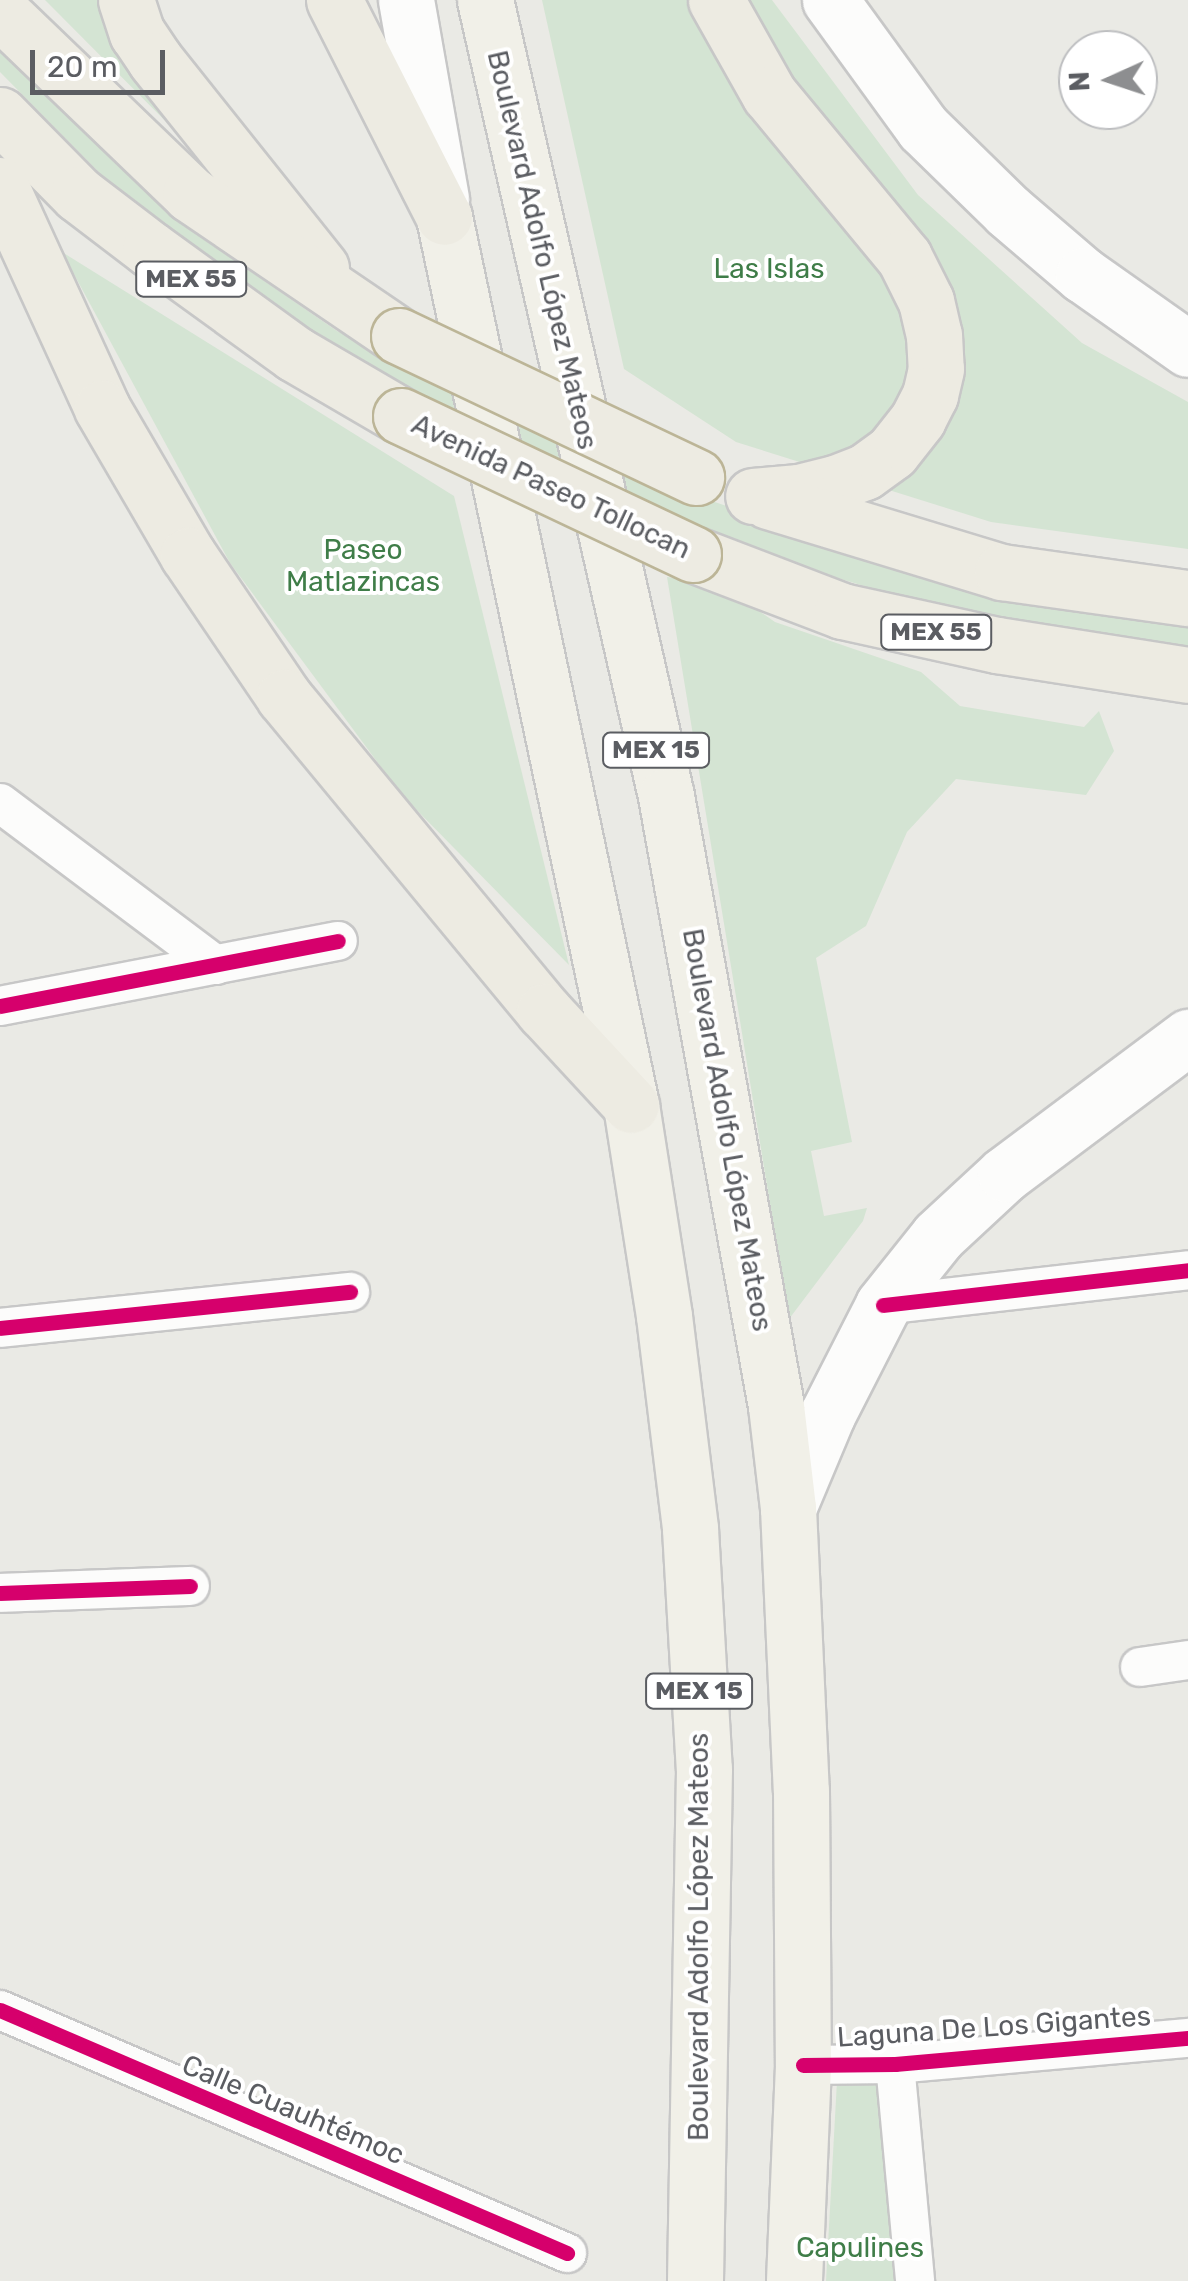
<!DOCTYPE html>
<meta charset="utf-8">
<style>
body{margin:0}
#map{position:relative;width:1188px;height:2281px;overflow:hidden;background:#eaeae5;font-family:Rubik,sans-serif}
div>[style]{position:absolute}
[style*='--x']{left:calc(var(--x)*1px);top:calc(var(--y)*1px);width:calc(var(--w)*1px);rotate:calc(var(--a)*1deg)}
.green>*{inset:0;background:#d4e4d3}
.roads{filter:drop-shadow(2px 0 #c7c7c7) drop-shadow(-2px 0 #c7c7c7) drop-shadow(0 2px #c7c7c7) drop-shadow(0 -2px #c7c7c7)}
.street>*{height:38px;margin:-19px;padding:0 19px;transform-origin:19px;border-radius:19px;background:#fcfcfb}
.secondary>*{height:55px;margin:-27.5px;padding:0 27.5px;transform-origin:27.5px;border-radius:27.5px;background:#fcfcfb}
.primary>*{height:55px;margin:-27.5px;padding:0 27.5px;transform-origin:27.5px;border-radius:27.5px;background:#f1f0e8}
.highway>*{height:55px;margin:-27.5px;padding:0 27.5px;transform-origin:27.5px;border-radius:27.5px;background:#edebe2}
.bridges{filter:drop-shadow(2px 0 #bcb597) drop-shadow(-2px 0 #bcb597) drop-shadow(0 2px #bcb597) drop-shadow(0 -2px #bcb597)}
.highway-bridge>*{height:55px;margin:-27.5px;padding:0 27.5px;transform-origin:27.5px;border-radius:27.5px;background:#edebe2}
.cycleway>*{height:15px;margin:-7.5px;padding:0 7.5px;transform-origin:7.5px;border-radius:7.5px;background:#d6006c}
span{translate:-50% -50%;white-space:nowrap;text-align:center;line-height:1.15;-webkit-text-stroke:8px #fff;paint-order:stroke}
.shield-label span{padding:2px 8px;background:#fff;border:2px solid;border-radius:8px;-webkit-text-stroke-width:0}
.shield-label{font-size:25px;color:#5b5d62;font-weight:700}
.street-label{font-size:28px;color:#5b5d62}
.park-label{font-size:28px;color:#3f7d48}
.north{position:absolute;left:1058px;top:30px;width:100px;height:100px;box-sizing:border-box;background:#fff;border:2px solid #bdbec0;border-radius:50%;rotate:267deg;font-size:28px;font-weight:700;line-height:40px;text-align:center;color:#5b5d62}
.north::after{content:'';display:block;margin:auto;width:35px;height:45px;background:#8d8e90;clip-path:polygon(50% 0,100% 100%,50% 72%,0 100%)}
.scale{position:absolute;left:30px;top:50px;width:135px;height:45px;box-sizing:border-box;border:5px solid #5b5d62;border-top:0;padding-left:12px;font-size:30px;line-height:35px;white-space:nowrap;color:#5b5d62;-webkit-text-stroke:8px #fff;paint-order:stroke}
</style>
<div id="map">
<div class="green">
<div style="clip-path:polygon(45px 0,105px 0,226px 182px)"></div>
<div style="clip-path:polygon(542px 0,772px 0,918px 195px,1082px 343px,1188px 402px,1188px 549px,991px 522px,736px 442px,624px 369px)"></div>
<div style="clip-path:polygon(0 46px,174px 219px,337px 331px,611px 467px,934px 576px,1188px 626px,1188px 655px,910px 600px,719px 542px,462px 423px,276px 319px,143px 217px,0 72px)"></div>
<div style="clip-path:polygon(62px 252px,454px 496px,569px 965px,401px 794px,230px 563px)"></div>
<div style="clip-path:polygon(667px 577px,720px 584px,775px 622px,921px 672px,960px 706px,1084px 727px,1099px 711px,1114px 751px,1086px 795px,956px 779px,907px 832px,866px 926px,816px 958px,852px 1142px,811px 1151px,824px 1216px,867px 1208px,863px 1221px,789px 1319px)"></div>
<div style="clip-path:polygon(837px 2081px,881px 2086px,897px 2281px,826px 2281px)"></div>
</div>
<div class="roads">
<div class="street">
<div style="--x:0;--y:803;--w:270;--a:36.9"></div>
<div style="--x:0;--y:1006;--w:344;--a:-10.9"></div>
<div style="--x:883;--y:1305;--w:307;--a:-6.5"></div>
<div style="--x:0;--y:1328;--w:352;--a:-5.9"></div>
<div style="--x:0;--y:1593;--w:190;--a:-2.1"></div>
<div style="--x:1140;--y:1667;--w:49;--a:-8.3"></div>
<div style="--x:0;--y:2010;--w:617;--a:23.2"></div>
<div style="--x:895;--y:2064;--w:218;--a:84.7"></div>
<div style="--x:803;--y:2065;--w:92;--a:-0.6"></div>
<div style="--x:895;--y:2064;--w:294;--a:-5.1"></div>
</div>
<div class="secondary">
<div style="--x:406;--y:0;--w:202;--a:80"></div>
<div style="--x:830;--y:0;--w:158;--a:54"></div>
<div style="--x:923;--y:128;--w:119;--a:44.3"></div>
<div style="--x:1008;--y:211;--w:99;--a:40.5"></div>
<div style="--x:1083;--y:275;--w:128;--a:35.2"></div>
<div style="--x:788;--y:1508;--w:101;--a:-67.2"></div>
<div style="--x:827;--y:1415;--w:123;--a:-63"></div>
<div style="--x:883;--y:1305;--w:88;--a:-51.4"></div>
<div style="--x:938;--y:1236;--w:91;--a:-42.8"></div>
<div style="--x:1005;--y:1174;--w:229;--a:-36.8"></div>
</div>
<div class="primary">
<div style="--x:485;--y:0;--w:816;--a:77.19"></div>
<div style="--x:666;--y:796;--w:620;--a:79.78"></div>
<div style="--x:776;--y:1406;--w:103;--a:83.3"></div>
<div style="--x:788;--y:1508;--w:283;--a:87.4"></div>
<div style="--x:801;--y:1791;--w:274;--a:89.6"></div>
<div style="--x:803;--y:2065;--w:216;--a:92.4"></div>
<div style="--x:444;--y:217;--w:907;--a:78.11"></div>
<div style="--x:631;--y:1105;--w:214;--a:81.1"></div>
<div style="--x:664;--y:1316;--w:215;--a:83"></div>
<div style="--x:690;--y:1529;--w:240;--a:86.7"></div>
<div style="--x:704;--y:1769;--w:512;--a:91.01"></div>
</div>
<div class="highway">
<div style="--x:126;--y:0;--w:35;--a:72"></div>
<div style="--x:137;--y:33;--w:32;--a:56"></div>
<div style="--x:155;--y:60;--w:266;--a:51.4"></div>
<div style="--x:334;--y:0;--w:243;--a:63.1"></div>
<div style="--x:716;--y:0;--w:108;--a:60.6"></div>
<div style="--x:769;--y:94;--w:212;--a:50.4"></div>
<div style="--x:904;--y:257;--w:49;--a:63.4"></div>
<div style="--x:926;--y:301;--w:35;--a:77"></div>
<div style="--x:934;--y:335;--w:34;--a:87"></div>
<div style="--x:936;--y:369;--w:27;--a:103"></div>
<div style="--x:930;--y:395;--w:27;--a:117"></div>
<div style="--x:918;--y:419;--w:42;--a:128.2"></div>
<div style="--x:892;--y:452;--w:34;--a:144"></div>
<div style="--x:864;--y:472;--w:31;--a:159"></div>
<div style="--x:835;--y:483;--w:37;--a:166"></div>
<div style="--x:799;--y:492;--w:46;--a:175"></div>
<div style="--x:0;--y:11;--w:264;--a:43.9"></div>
<div style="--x:190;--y:194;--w:253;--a:34.2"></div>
<div style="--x:0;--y:115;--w:111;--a:45.4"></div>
<div style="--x:78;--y:194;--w:91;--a:37.4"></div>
<div style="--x:150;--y:249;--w:179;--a:35.9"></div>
<div style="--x:295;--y:354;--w:123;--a:30.3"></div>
<div style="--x:0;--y:185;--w:245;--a:65.4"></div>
<div style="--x:102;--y:408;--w:170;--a:59.7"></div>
<div style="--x:188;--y:555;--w:171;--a:55.9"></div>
<div style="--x:284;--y:697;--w:408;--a:50.4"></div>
<div style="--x:544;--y:1011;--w:128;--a:47.2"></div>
<div style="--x:768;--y:501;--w:245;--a:16.9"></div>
<div style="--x:1002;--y:572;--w:188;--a:8"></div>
<div style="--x:693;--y:554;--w:160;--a:20.9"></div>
<div style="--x:842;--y:611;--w:159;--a:12.4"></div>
<div style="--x:997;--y:645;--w:193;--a:8.9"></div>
</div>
</div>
<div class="bridges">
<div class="highway-bridge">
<div style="--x:399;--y:336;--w:329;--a:25.4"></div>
<div style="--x:401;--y:416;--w:323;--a:25.3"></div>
</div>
</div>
<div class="cycleway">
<div style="--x:0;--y:1006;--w:344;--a:-10.9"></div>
<div style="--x:883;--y:1305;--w:307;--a:-6.5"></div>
<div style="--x:0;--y:1328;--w:352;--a:-5.9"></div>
<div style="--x:0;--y:1593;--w:190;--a:-2.1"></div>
<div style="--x:0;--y:2010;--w:617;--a:23.2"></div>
<div style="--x:803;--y:2065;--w:92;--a:-0.6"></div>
<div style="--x:895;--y:2064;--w:294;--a:-5.1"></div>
</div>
<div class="shield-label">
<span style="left:191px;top:279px">MEX 55</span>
<span style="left:936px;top:632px">MEX 55</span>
<span style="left:656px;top:750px">MEX 15</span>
<span style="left:699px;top:1691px">MEX 15</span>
</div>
<div class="street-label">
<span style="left:542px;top:250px;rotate:77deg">Boulevard Adolfo López Mateos</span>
<span style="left:551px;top:487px;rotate:25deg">Avenida Paseo Tollocan</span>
<span style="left:727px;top:1130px;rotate:80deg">Boulevard Adolfo López Mateos</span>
<span style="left:699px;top:1937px;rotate:-90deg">Boulevard Adolfo López Mateos</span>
<span style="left:994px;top:2027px;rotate:-4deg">Laguna De Los Gigantes</span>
<span style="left:293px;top:2110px;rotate:23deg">Calle Cuauhtémoc</span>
</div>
<div class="park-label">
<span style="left:769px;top:269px">Las Islas</span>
<span style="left:363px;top:566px">Paseo<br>Matlazincas</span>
<span style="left:860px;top:2248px">Capulines</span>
</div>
<div class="north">N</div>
<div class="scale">20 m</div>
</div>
